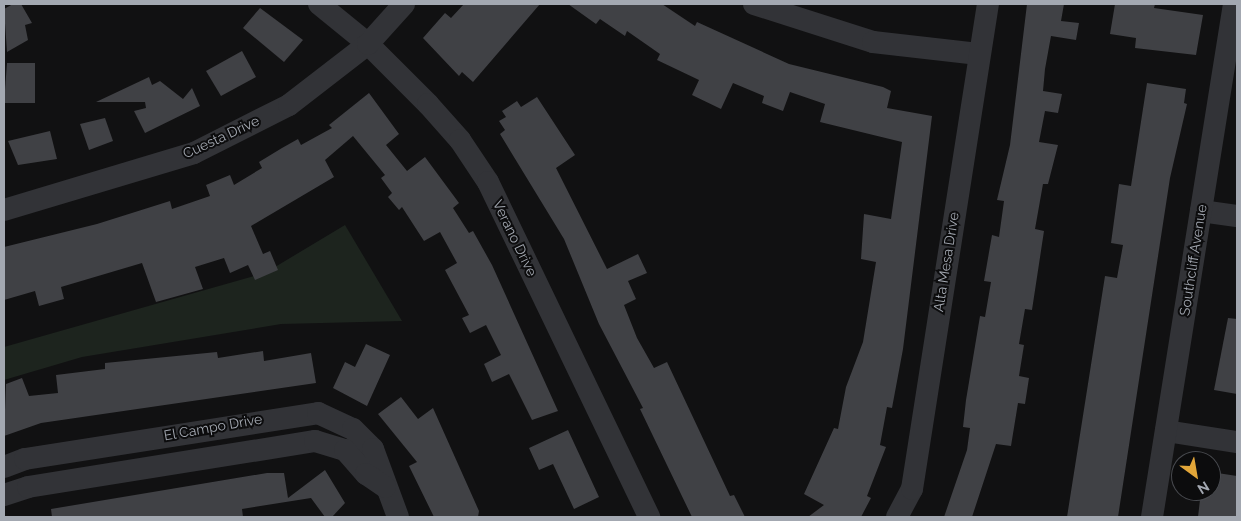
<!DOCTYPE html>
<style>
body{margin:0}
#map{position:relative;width:1241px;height:521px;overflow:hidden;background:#111112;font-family:Raleway,sans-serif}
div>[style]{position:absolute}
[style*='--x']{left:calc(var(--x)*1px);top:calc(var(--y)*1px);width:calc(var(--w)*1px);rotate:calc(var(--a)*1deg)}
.green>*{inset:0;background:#1d241e}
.building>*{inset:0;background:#404145}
.street>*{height:22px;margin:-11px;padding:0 11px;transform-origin:11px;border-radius:11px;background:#323337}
span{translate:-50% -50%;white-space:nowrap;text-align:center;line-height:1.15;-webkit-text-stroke:4px #0c0c0d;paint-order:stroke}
.street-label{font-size:14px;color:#a3a8b1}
.frame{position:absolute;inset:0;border:5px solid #a3a8b1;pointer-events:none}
.north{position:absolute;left:1171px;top:451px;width:50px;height:50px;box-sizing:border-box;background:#0c0c0d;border:1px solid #484a4f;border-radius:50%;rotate:148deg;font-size:14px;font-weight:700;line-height:20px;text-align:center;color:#a3a8b1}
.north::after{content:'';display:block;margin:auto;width:18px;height:22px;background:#e2a639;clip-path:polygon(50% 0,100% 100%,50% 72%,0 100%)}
</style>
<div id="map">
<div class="green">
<div style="clip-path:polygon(345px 225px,402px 321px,281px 324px,82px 357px,4px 380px,4px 347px,265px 273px)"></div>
</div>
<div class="building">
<div style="clip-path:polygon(13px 4px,21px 4px,32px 23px,25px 25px,28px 40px,7px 52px,4px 9px)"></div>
<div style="clip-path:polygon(464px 4px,540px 4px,473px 82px,462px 72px,459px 76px,423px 38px,445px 13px,451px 18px)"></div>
<div style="clip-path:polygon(568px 4px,662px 4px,695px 26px,697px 22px,789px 64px,883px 87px,891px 91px,887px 108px,932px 116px,903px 349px,892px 408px,887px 407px,880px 445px,886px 447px,867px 496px,871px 498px,861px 517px,808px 517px,824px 505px,804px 494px,834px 428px,838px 429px,846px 387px,863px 342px,876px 262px,861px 259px,864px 214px,891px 219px,902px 142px,820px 122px,825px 104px,790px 92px,783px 111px,762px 103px,764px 96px,733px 83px,721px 109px,692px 95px,699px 80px,657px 60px,660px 54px,627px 31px,625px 36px,600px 19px,596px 24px)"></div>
<div style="clip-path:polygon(1027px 4px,1064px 4px,1061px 21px,1079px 23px,1076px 40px,1051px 36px,1045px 69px,1043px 91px,1062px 94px,1058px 113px,1045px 111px,1039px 142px,1058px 145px,1048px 184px,1043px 184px,1035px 229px,1044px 231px,1032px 310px,1025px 309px,1019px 344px,1024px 345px,1019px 376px,1029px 378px,1025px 404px,1018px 403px,1011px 446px,996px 444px,972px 517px,944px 517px,967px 450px,970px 428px,963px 427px,966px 400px,980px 316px,985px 317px,991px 282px,984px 281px,992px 235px,999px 237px,1004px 201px,997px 200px,1010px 145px)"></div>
<div style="clip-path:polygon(1115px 4px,1155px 4px,1154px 8px,1203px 15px,1196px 55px,1135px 48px,1136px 38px,1110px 34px)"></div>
<div style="clip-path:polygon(260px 8px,303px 40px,284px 62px,243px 28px)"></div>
<div style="clip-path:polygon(242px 51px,256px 77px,221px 96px,206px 71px)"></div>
<div style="clip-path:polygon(7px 63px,35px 63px,35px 103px,4px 103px)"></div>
<div style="clip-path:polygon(149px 77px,152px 85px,160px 81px,183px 99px,192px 88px,200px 106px,145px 133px,134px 111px,146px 108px,145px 102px,96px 102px)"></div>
<div style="clip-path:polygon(1147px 83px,1186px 89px,1184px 103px,1187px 104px,1170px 178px,1118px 517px,1067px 517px,1105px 276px,1117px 278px,1123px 245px,1111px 243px,1119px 184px,1131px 186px)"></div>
<div style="clip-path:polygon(369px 93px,399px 134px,386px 145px,407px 171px,425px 157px,459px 203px,453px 208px,469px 233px,473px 231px,492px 265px,558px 411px,532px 420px,509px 374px,492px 382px,484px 364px,501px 355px,486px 325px,470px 333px,462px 318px,469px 315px,445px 270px,457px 263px,440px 232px,424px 241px,402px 207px,399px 210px,388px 197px,392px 193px,381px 178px,385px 175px,353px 136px,325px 160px,334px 177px,251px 226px,263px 254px,270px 251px,278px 270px,255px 280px,248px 265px,230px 273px,224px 258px,195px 267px,203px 289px,156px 302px,142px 263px,61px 287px,64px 299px,39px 306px,35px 291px,4px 300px,4px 247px,97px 224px,170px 201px,172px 209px,210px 196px,206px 185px,230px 175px,234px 185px,262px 168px,259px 162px,282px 148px,298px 139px,301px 145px,332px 128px,329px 125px)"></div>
<div style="clip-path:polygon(537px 97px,575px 155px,556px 168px,607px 269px,638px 254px,647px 273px,628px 281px,636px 299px,624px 305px,637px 338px,654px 368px,667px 362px,730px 496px,734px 495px,745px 517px,692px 517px,640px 409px,643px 408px,599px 324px,564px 239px,500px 134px,505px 130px,499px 121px,506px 117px,502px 111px,517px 101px,521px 107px)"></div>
<div style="clip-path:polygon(105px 118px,113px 141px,89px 150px,80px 124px)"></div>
<div style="clip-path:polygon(50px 131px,57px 159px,18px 165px,8px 141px)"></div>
<div style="clip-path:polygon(1228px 318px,1237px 319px,1237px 394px,1214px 390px)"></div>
<div style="clip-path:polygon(366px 344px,390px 355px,367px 406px,333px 388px,345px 362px,355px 367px)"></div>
<div style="clip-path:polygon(263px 351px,264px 361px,311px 353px,316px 383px,41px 423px,4px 436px,6px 384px,22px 378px,29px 396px,58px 393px,56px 375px,105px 369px,105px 363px,217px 352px,218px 358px)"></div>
<div style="clip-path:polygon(401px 397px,418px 419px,433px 408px,479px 511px,478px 517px,434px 517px,409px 466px,417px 462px,378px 414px)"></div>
<div style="clip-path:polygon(568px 430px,599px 497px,574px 509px,553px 464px,539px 470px,529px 448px)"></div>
<div style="clip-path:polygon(325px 470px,345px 503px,332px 517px,325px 517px,311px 498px,242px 509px,243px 517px,52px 517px,51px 509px,267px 473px,284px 473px,288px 498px)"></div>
<div style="clip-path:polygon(1211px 472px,1237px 476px,1237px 517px,1198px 517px,1201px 491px,1211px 491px)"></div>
</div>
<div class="street">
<div style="--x:319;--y:4;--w:63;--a:39.2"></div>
<div style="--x:368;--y:44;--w:85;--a:45"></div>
<div style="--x:428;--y:104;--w:48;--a:48.4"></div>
<div style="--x:460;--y:140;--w:50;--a:56.3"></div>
<div style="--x:488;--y:182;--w:372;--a:64.3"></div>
<div style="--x:754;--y:4;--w:125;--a:17.7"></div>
<div style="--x:873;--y:42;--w:106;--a:6.5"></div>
<div style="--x:4;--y:210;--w:198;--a:-16.7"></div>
<div style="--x:194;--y:153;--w:106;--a:-26.8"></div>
<div style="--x:289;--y:105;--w:100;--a:-37.7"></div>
<div style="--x:368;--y:44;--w:54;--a:-48"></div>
<div style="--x:1201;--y:211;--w:36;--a:8"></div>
<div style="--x:1166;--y:431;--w:72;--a:8.8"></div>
<div style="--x:4;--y:467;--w:22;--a:-21"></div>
<div style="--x:25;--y:459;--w:297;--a:-8.9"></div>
<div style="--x:318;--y:413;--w:38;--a:25"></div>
<div style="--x:353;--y:429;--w:28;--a:45"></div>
<div style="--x:373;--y:449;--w:72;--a:69.8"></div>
<div style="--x:4;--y:495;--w:25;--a:-18"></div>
<div style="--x:28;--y:487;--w:291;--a:-9.1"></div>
<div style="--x:315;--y:441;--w:31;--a:17"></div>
<div style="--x:345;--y:450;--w:32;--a:49"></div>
<div style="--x:366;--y:474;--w:23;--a:34"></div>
<div style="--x:897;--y:517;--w:32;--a:-62"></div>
<div style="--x:912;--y:489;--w:491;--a:-81.1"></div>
<div style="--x:1152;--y:517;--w:520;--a:-80.92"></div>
</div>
<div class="street-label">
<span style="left:221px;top:137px;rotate:-25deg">Cuesta Drive</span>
<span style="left:515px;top:238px;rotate:64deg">Verano Drive</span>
<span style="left:1193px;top:260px;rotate:-81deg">Southcliff Avenue</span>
<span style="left:946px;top:262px;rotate:-81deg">Alta Mesa Drive</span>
<span style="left:213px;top:427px;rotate:-10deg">El Campo Drive</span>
</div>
<div class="frame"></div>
<div class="north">N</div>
</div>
